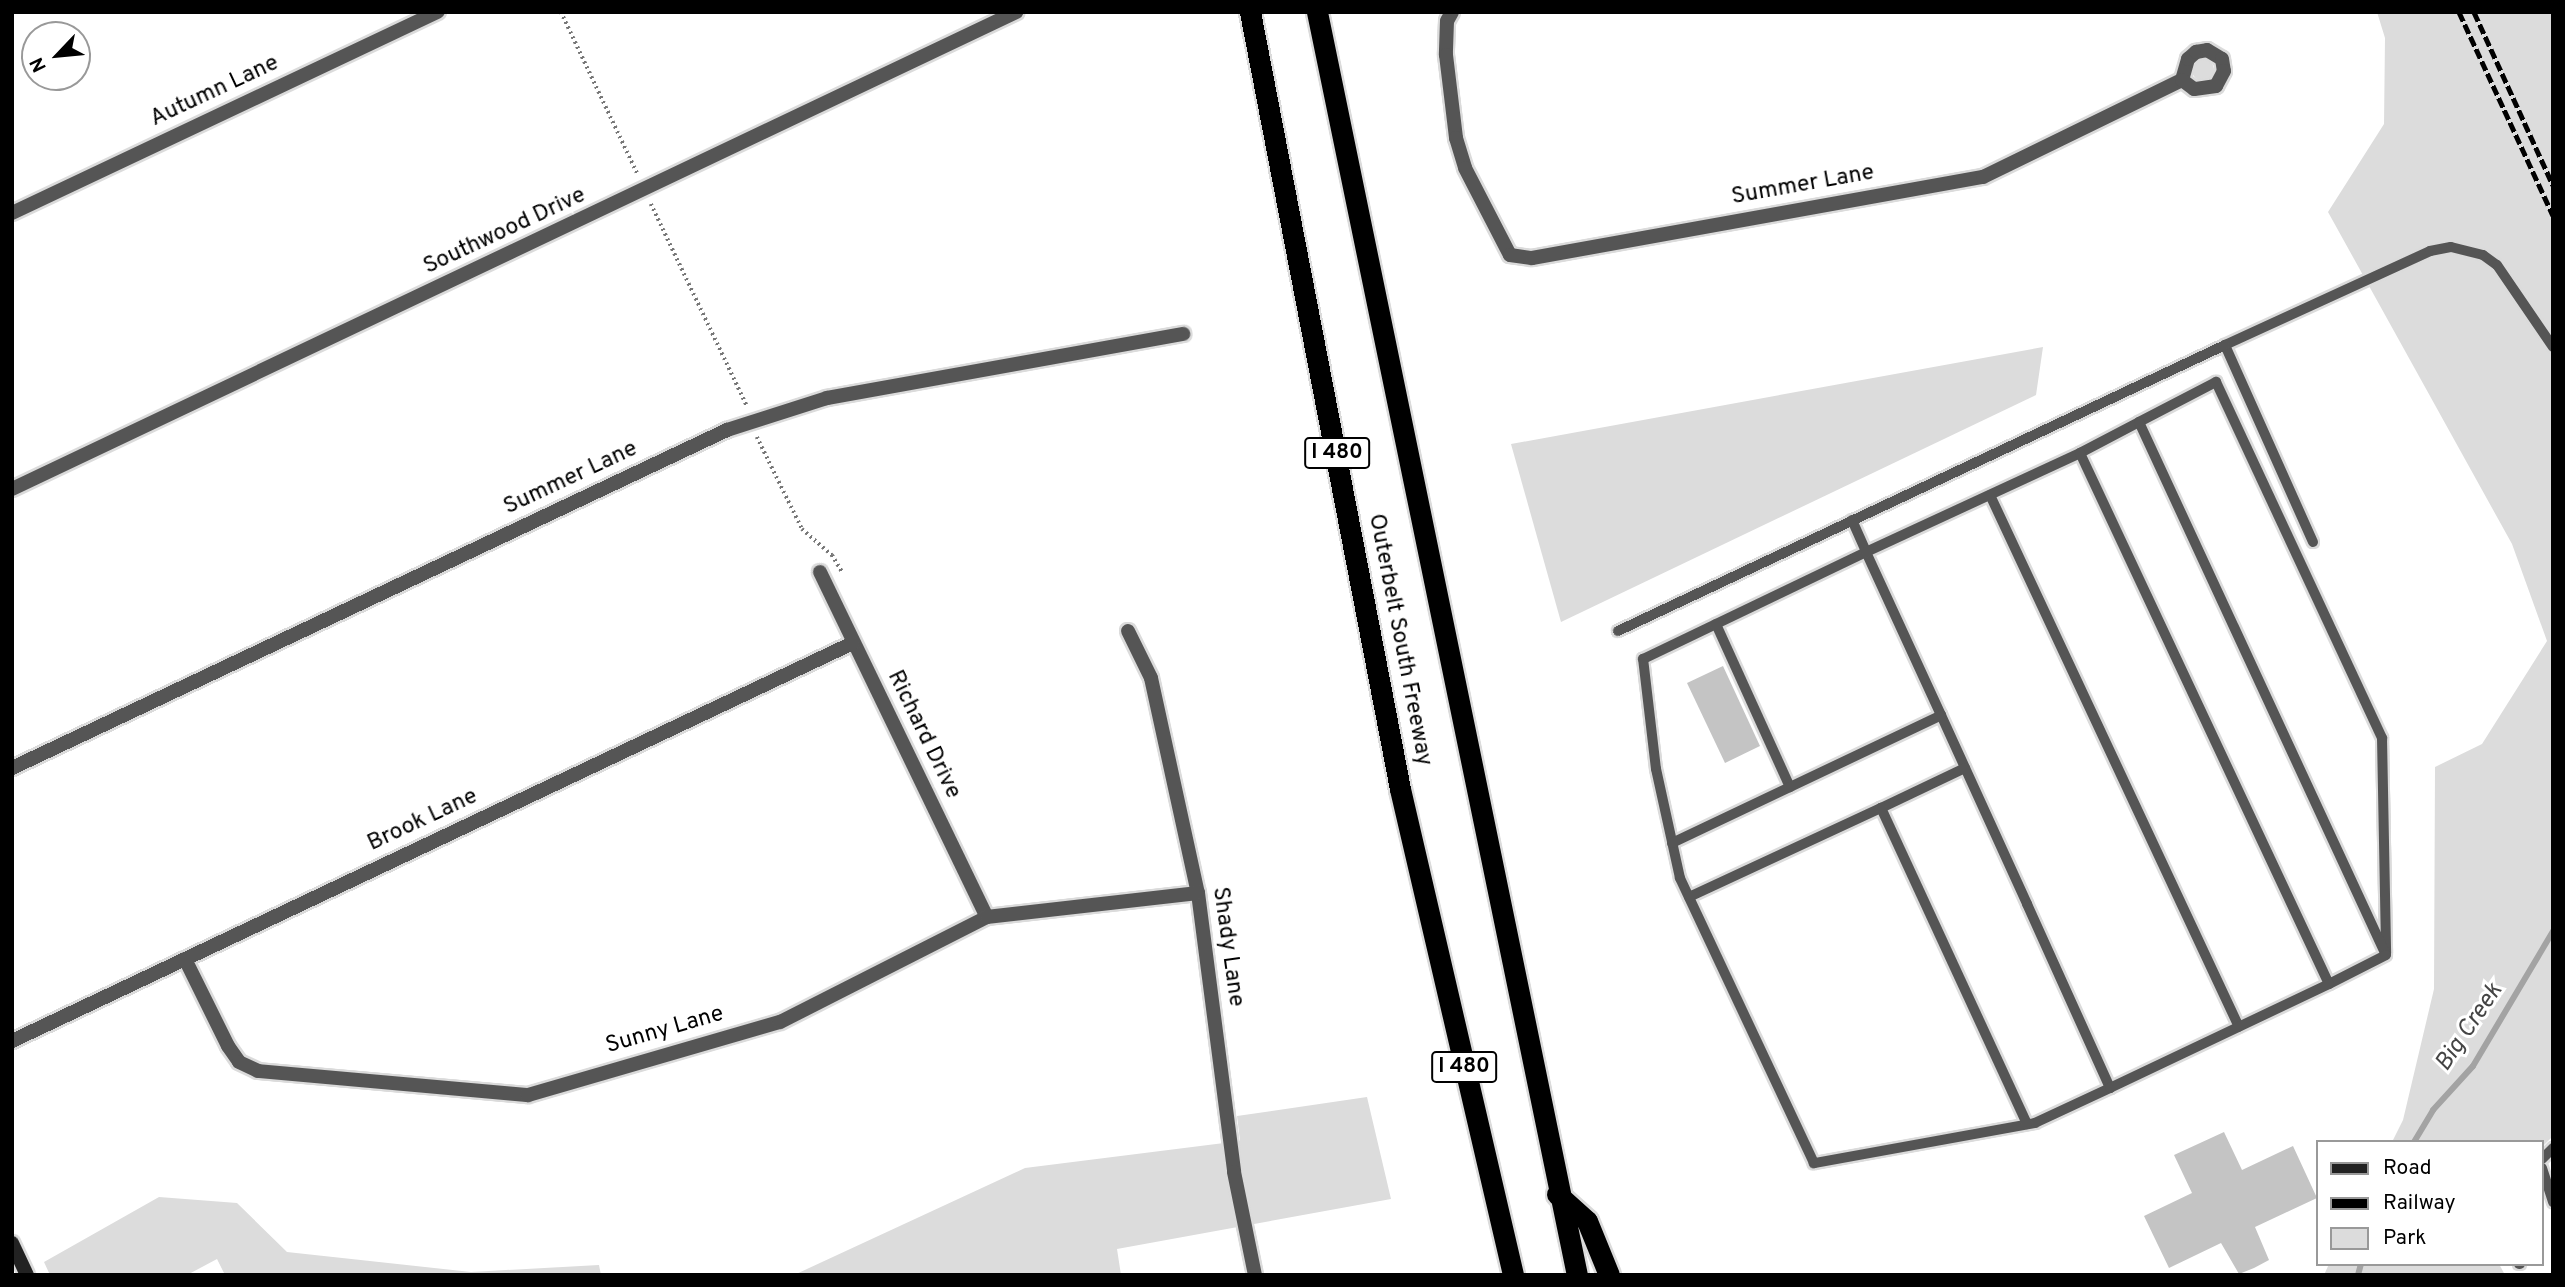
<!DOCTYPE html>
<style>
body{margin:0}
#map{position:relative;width:2565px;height:1287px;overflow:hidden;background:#fff;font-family:Overpass,sans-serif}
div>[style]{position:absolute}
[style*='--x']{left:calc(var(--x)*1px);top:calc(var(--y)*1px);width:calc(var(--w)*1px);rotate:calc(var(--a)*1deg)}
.green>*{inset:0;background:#dcdcdc}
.round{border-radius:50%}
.stream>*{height:6px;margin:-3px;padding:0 3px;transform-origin:3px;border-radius:3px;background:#a3a3a3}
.building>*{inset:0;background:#c4c4c4}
.path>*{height:3.5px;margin-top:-1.75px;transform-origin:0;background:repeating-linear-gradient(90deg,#777 0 2px,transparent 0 5.5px)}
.roads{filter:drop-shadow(2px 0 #dbdbdb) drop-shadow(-2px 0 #dbdbdb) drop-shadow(0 2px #dbdbdb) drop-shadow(0 -2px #dbdbdb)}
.lane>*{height:10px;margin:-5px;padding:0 5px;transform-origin:5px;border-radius:5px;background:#555}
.street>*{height:14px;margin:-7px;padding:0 7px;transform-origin:7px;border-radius:7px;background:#555}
.secondary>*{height:14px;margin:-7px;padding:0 7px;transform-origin:7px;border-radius:7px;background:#222}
.highway>*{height:21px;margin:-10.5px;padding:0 10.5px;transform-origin:10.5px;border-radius:10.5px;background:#000}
.rail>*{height:5px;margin-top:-2.5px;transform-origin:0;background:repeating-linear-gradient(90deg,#000 0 10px,transparent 0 13.5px)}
span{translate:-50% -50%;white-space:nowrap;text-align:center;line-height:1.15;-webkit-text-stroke:6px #fff;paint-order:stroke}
.shield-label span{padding:2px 5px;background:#fff;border:2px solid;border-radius:5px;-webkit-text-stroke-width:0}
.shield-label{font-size:21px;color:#000;font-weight:700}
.street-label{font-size:23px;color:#000}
.water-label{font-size:24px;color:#444;font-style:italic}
.frame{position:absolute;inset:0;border:14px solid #000;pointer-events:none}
.legend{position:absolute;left:2316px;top:1140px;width:228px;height:126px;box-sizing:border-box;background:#fff;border:2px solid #999;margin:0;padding:9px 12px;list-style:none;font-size:21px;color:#000}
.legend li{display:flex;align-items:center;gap:14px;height:35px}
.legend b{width:35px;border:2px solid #999}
.north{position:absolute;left:21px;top:21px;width:70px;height:70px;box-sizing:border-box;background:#fff;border:2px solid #999;border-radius:50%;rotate:244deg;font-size:19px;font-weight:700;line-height:28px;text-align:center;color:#000}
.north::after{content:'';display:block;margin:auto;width:24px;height:32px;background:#000;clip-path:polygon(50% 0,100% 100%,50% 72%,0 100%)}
</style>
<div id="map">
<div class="green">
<div style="clip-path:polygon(2377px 12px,2553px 12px,2553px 1136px,2542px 1147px,2542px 1142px,2392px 1142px,2403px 1120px,2434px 989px,2435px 767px,2482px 744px,2547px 641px,2512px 544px,2328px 212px,2384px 124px,2385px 38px)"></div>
<div class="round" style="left:2192px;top:59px;width:22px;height:22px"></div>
<div style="clip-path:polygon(2043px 347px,2036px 395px,1561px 622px,1511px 444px)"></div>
<div style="clip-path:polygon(1367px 1097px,1391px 1199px,1117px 1249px,1121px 1275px,794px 1275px,1025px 1168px,1240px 1141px,1237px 1116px)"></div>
<div style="clip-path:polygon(159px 1197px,237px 1203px,287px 1252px,471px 1272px,599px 1265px,601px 1275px,225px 1275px,217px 1259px,187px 1275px,50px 1275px,44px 1262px)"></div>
<div style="clip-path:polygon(2329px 1264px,2499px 1264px,2505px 1275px,2324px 1275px)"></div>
</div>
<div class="stream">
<div style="--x:2414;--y:1142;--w:37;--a:-59"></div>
<div style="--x:2433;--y:1110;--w:59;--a:-47.7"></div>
<div style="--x:2473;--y:1066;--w:157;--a:-59.3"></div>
<div style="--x:2358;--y:1275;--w:11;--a:-75"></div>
</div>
<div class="building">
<div style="clip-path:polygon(1723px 666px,1760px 746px,1725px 763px,1687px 683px)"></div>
<div style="clip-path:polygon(2224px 1132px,2242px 1170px,2293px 1146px,2317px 1198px,2255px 1227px,2269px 1260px,2254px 1268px,2239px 1274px,2221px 1243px,2169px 1268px,2144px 1216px,2192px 1193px,2174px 1155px)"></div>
</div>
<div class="path">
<div style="--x:561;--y:12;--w:180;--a:64.7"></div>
<div style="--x:651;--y:204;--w:224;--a:64.6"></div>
<div style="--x:757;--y:437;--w:102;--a:63.9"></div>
<div style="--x:802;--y:529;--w:40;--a:41"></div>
<div style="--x:832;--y:555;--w:21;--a:59"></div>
</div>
<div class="roads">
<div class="lane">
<div style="--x:2139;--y:422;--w:87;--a:-27.5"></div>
<div style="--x:2216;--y:382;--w:393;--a:65"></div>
<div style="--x:2382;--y:738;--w:215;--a:88.9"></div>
<div style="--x:2080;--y:453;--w:67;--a:-27.7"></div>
<div style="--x:2139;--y:422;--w:587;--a:65.14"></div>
<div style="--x:2386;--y:955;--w:64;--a:153"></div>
<div style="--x:1990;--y:495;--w:587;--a:64.92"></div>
<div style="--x:1852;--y:520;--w:35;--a:66"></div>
<div style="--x:1866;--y:552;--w:179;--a:65.3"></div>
<div style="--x:1941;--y:715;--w:208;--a:65.5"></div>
<div style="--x:2027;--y:904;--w:202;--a:65.7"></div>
<div style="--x:2110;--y:1088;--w:83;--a:155"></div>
<div style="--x:2035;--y:1123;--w:225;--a:169.7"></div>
<div style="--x:1814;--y:1163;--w:315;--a:-115.2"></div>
<div style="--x:1680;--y:878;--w:112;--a:-102.4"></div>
<div style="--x:1656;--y:769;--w:111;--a:-96.7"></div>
<div style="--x:1643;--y:659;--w:247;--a:-25.6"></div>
<div style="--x:1866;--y:552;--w:236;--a:-24.8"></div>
<div style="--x:2080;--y:453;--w:586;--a:64.88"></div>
<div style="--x:2329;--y:984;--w:242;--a:154.6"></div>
<div style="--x:2313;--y:542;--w:216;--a:-114.1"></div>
<div style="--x:2225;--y:345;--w:226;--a:-24.6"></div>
<div style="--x:2430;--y:251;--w:21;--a:-11"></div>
<div style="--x:2451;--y:247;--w:33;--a:14"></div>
<div style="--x:2483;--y:255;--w:17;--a:36"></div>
<div style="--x:2497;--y:265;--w:99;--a:55.7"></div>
<div style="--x:1716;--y:624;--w:179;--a:65.6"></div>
<div style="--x:1618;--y:631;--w:671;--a:-25.23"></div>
<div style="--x:1881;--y:808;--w:93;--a:-25.5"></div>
<div style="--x:1672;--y:843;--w:298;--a:-25.4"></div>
<div style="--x:1689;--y:897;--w:212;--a:-24.9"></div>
<div style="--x:1881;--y:808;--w:348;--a:65.2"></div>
<div style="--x:2542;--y:1159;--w:16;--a:-45"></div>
<div style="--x:2542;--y:1168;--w:36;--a:72"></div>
<div style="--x:2519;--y:1264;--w:1;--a:0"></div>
</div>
<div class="street">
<div style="--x:1452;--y:12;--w:10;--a:119"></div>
<div style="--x:1447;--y:21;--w:34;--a:92"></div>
<div style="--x:1446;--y:55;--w:84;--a:83.1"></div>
<div style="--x:1456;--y:138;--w:31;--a:73"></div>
<div style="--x:1465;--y:168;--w:98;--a:62.7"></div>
<div style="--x:1510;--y:255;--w:22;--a:8"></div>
<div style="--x:1532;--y:258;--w:458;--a:-10.2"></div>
<div style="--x:1983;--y:177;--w:221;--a:-26"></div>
<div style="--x:2182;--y:80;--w:22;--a:-74"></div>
<div style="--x:2188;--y:59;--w:11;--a:-41"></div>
<div style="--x:2196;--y:52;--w:11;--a:-10"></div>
<div style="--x:2207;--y:50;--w:17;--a:31"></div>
<div style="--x:2222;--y:59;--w:12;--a:81"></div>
<div style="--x:2224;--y:71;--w:17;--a:118"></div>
<div style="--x:2216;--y:86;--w:22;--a:172"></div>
<div style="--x:2194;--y:89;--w:15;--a:-143"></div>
<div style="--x:12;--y:213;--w:471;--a:-25.3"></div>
<div style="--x:12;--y:489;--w:1112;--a:-25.41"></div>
<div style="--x:820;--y:572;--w:383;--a:64.2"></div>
<div style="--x:1128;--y:631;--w:52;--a:63.9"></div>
<div style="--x:1151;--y:678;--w:220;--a:77.7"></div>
<div style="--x:1198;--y:893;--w:281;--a:82.6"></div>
<div style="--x:1234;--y:1172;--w:105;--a:78.5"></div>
<div style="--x:12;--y:768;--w:791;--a:-25.3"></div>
<div style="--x:727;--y:430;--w:105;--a:-17.7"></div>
<div style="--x:827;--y:398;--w:362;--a:-10.2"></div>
<div style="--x:185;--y:959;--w:97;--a:63.7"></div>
<div style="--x:228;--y:1046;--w:19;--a:55"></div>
<div style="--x:239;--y:1062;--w:21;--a:25"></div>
<div style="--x:258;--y:1071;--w:271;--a:5.1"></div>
<div style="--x:528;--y:1095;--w:262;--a:-16.2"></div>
<div style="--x:780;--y:1022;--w:232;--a:-26.9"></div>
<div style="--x:987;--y:917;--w:212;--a:-6.5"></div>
<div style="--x:12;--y:1041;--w:930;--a:-25.33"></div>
</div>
<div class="secondary">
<div style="--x:12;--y:1243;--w:35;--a:65"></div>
</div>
<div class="highway">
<div style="--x:1250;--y:12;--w:791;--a:79.07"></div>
<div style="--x:1400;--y:789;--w:499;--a:76.9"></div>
<div style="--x:1317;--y:12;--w:1289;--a:78.37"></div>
<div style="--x:1557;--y:1194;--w:40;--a:42"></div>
<div style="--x:1587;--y:1221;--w:58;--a:67.8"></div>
</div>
</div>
<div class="rail">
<div style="--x:2459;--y:12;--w:224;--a:65.2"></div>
<div style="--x:2474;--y:12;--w:190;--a:65.5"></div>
</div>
<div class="shield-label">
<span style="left:1337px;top:453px">I 480</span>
<span style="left:1464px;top:1067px">I 480</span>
</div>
<div class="street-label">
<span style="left:215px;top:92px;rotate:-25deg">Autumn Lane</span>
<span style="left:1803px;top:186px;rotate:-10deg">Summer Lane</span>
<span style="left:505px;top:232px;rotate:-25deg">Southwood Drive</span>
<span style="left:571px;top:479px;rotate:-25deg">Summer Lane</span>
<span style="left:1399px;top:640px;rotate:79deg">Outerbelt South Freeway</span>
<span style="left:923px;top:735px;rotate:64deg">Richard Drive</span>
<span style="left:423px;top:821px;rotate:-25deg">Brook Lane</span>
<span style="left:1227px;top:947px;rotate:82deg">Shady Lane</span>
<span style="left:665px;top:1031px;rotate:-16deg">Sunny Lane</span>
</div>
<div class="water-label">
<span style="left:2470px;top:1028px;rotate:-56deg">Big Creek</span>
</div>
<div class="frame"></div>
<ul class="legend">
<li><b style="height:9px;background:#222"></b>Road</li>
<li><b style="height:9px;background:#000"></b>Railway</li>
<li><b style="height:19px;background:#dcdcdc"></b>Park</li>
</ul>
<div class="north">N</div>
</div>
